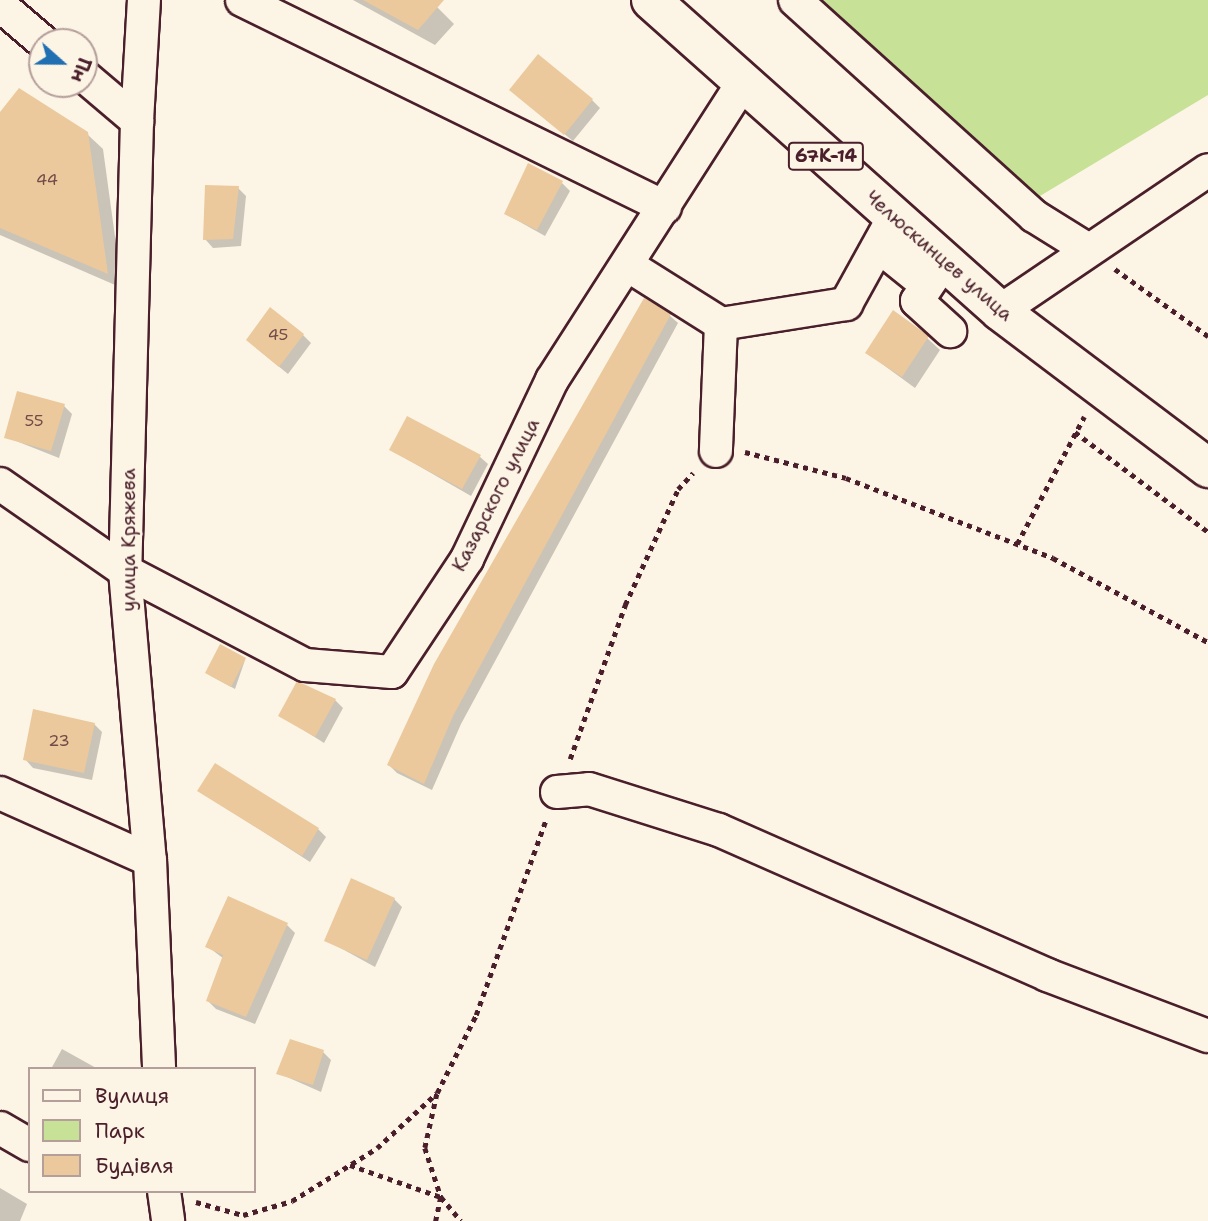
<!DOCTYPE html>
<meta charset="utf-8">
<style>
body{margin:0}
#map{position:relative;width:1208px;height:1221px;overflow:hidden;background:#fcf5e5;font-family:"Shantell Sans",sans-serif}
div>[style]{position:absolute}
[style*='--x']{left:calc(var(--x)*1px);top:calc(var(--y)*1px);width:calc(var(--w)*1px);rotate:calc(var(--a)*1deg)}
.green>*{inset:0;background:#c7e197}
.shadow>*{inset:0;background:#0003}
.building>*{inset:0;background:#ebc99d}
.path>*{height:4.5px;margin-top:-2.25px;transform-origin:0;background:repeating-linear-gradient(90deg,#4a1f2b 0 5px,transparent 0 10px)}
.roads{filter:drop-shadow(2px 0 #4a1f2b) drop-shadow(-2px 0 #4a1f2b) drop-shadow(0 2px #4a1f2b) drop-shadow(0 -2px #4a1f2b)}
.minor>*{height:32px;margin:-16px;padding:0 16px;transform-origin:16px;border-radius:16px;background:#fcf5e5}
.major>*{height:38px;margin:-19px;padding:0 19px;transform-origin:19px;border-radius:19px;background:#fcf5e5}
span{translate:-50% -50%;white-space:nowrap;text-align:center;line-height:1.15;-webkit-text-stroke:5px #fcf5e5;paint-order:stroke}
.number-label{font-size:16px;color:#724a48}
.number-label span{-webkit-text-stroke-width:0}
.shield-label span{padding:2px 5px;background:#fcf5e5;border:2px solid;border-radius:5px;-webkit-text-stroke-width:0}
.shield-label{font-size:18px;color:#4a1f2b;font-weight:700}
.street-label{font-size:19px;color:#4a1f2b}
.legend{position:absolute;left:28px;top:1067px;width:228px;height:126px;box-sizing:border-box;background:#fcf5e5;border:2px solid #b59f9b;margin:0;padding:9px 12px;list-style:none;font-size:21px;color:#4a1f2b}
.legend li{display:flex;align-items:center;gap:14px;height:35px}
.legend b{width:35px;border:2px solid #b59f9b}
.north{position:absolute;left:28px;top:28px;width:70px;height:70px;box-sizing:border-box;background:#fcf5e5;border:2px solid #b59f9b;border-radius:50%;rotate:111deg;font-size:19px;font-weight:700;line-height:28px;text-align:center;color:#4a1f2b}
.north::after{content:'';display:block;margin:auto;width:24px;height:32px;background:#1f6fb2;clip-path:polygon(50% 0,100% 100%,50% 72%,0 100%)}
</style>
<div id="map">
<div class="green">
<div style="clip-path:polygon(797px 0,1208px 0,1208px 95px,1025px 205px)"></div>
</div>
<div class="shadow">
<div style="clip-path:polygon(353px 0,443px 0,437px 7px,454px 24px,435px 45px)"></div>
<div style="clip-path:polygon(519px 97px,592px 100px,600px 108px,573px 141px)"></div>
<div style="clip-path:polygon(0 115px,87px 134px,103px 149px,122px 288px,0 235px)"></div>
<div style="clip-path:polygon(562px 183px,570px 191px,545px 236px,506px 214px)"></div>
<div style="clip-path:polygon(238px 188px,246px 196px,241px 246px,213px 248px,205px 239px)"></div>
<div style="clip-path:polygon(669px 315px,678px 323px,461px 724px,432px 790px,397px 773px,389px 765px)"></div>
<div style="clip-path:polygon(303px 335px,311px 343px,288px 374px,256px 348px)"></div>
<div style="clip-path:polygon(927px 338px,940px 350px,915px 388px,867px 353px)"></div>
<div style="clip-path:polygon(64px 406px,72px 414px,59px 458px,6px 437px)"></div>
<div style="clip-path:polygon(391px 450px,479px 456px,488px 464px,471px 496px)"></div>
<div style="clip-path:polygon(245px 660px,235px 689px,211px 676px)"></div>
<div style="clip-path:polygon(335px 700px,343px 708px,324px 743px,280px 715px)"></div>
<div style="clip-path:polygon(94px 724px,102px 732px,92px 780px,33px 768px,25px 759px)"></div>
<div style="clip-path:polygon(200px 791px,318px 829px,326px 837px,310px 862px)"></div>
<div style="clip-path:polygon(394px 899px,402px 907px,375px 967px,326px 940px)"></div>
<div style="clip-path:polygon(287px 925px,295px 933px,255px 1024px,216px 1009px,208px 1001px,224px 959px,207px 946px)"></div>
<div style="clip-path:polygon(62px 1049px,98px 1069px,51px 1069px)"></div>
<div style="clip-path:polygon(323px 1052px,331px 1060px,321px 1092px,278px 1073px)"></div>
<div style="clip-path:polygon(0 1188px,27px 1204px,20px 1221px,0 1221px)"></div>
</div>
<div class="building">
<div style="clip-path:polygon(363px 0,444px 0,418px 30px)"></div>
<div style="clip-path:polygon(538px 54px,593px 99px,564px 135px,509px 90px)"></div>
<div style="clip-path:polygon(19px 88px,88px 132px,108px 274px,0 228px,0 112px)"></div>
<div style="clip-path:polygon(528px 163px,563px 181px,537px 230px,504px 214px)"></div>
<div style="clip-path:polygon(205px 185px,239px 186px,233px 239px,203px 240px)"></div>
<div style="clip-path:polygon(644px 298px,671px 314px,453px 716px,424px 784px,387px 765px,434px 664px)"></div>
<div style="clip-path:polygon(270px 307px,304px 334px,279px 367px,246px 340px)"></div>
<div style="clip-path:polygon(893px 310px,929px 336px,902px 377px,865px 353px)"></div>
<div style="clip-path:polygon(17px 391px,65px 404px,51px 451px,4px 438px)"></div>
<div style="clip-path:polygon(407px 416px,481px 455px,462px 489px,389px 450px)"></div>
<div style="clip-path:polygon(220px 644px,246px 658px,231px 687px,205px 673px)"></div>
<div style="clip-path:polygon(297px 681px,336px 699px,315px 737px,278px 716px)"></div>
<div style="clip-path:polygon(33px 709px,95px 723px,84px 773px,23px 760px)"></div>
<div style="clip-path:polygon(215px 763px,319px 828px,302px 856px,197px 791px)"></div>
<div style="clip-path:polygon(351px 878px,395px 898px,367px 960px,324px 941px)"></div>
<div style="clip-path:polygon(228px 896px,288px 923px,246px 1017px,206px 1001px,223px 955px,205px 947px)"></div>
<div style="clip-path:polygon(290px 1039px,324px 1050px,313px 1085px,276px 1074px)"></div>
</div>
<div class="path">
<div style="--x:1115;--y:269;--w:115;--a:35.8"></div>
<div style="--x:1075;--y:432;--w:166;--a:36.9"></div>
<div style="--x:745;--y:452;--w:104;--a:14.4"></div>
<div style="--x:846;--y:478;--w:222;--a:21.1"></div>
<div style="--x:1053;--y:558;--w:176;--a:28.5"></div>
<div style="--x:1017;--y:544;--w:144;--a:-62.2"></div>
<div style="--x:570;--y:759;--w:164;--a:-70.3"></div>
<div style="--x:625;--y:605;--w:128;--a:-65.4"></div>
<div style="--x:678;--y:489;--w:22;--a:-47"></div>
<div style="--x:437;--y:1094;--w:55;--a:102.5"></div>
<div style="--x:425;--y:1148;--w:52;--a:71.9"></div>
<div style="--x:441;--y:1197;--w:31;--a:50"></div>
<div style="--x:350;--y:1165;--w:96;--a:19.4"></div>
<div style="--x:441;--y:1197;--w:25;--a:102"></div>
<div style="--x:196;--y:1202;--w:49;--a:15.5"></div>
<div style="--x:243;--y:1215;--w:51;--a:-15.9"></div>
<div style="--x:292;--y:1201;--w:100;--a:-31.9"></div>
<div style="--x:377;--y:1148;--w:81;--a:-42.5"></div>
<div style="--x:437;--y:1093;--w:87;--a:-63.4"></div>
<div style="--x:476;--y:1015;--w:207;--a:-70.3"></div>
</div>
<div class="roads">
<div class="minor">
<div style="--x:242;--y:0;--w:471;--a:26.1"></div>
<div style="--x:795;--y:0;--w:322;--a:42.1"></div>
<div style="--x:1034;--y:216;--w:62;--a:31.9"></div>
<div style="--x:0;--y:5;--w:57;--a:40.7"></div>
<div style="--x:84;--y:76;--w:70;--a:40.3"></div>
<div style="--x:137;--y:121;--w:450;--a:91.5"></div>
<div style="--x:125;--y:571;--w:290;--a:85.1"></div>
<div style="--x:150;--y:860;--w:209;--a:87.5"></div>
<div style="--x:137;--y:121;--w:121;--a:-86.7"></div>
<div style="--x:881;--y:248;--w:59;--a:38.8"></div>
<div style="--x:944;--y:261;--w:48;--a:124"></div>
<div style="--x:917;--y:301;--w:45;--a:42.3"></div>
<div style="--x:629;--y:266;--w:109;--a:32.2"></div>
<div style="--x:721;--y:324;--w:127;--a:92.3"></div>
<div style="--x:1000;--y:311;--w:251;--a:-34.1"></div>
<div style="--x:721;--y:324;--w:127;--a:-9.1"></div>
<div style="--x:846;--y:304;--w:99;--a:-61.1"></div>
<div style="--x:0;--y:484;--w:152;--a:34.8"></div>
<div style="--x:125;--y:571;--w:203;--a:27.6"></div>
<div style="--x:305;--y:665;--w:87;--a:4.6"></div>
<div style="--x:392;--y:672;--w:136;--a:-56.4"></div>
<div style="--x:467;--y:559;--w:198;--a:-64.6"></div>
<div style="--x:552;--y:380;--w:353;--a:-57.3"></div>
<div style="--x:557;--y:792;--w:32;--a:-5"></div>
<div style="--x:589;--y:789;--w:136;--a:17.5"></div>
<div style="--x:719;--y:830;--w:359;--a:23.8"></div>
<div style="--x:1047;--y:975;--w:172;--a:20.8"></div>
<div style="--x:0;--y:793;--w:164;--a:24.1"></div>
<div style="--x:0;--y:1128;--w:34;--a:30"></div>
<div style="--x:164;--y:1191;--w:30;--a:82"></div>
</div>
<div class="major">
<div style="--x:651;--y:0;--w:467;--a:41.7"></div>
<div style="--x:1000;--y:311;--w:261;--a:37"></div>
</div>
</div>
<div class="number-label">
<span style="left:47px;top:180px">44</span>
<span style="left:278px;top:335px">45</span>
<span style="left:34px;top:421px">55</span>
<span style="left:59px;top:741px">23</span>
</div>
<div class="shield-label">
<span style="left:826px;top:156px">67К-14</span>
</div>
<div class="street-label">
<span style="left:939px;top:256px;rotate:41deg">Челюскинцев улица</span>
<span style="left:496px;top:495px;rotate:-63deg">Казарского улица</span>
<span style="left:129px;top:540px;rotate:-90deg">улица Кряжева</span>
</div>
<ul class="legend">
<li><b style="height:9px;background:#fcf5e5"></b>Вулиця</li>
<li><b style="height:19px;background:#c7e197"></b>Парк</li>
<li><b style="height:19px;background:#ebc99d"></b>Будівля</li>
</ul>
<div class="north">Пн</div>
</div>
